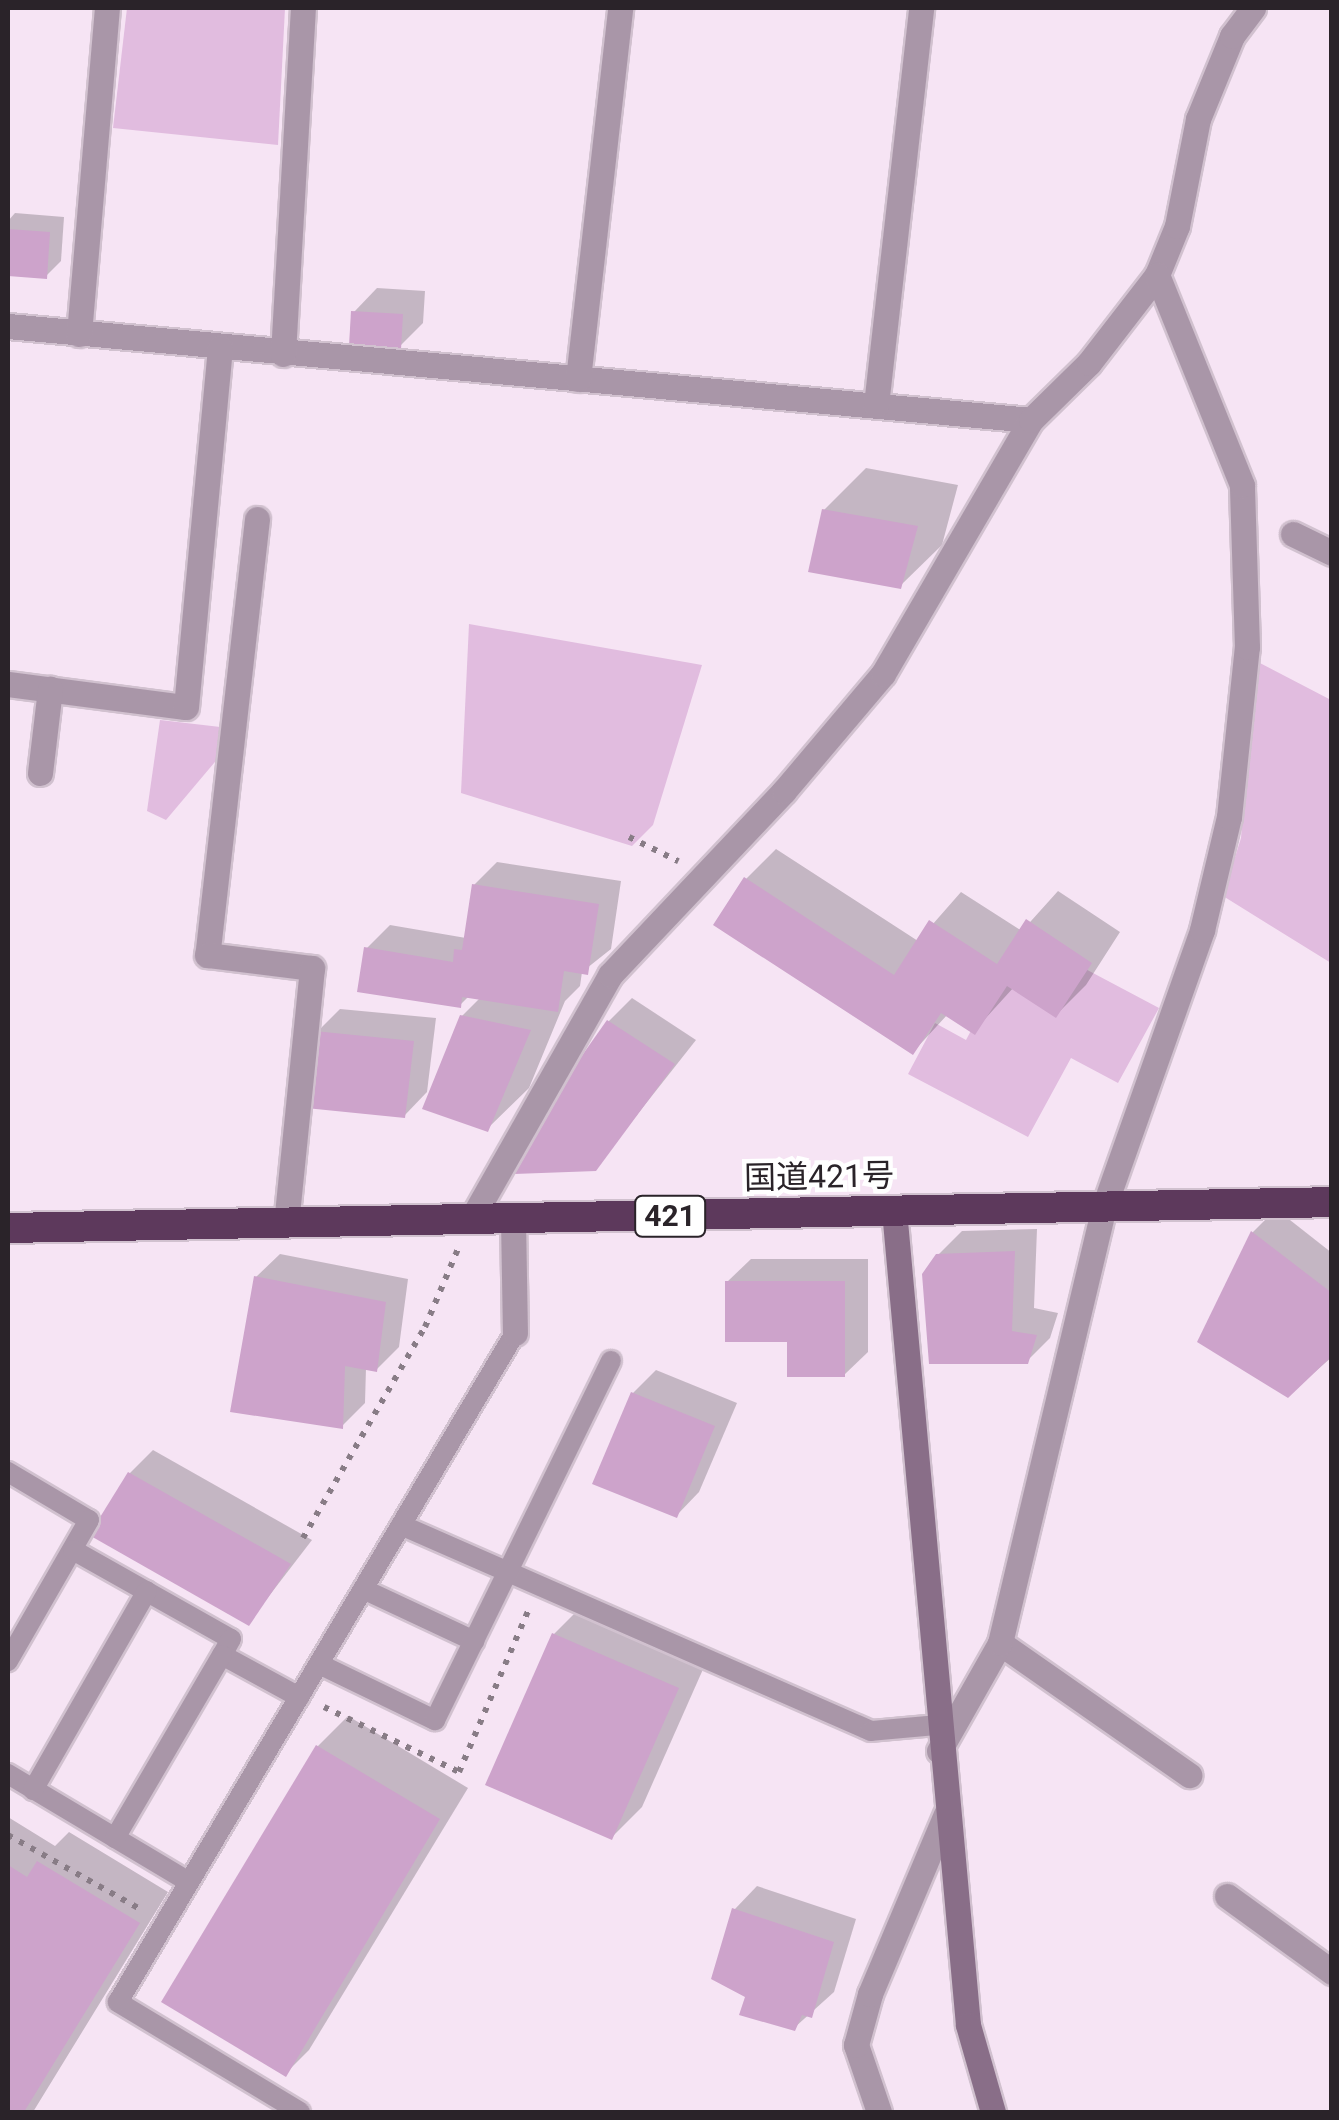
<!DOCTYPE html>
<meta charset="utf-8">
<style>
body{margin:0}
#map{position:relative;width:1339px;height:2120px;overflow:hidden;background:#f6e4f4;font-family:Roboto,"Noto Sans JP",sans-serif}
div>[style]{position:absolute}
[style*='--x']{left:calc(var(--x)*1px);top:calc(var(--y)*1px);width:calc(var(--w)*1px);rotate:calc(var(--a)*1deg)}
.green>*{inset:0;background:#e1bcdf}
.shadow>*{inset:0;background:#0003}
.building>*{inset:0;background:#cda3cb}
.path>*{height:6px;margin-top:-3px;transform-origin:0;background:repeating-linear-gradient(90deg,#887c86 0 5px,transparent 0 13px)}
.roads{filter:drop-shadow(2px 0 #d1c1cf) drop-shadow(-2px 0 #d1c1cf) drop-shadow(0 2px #d1c1cf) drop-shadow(0 -2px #d1c1cf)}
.lane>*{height:20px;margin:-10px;padding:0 10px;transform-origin:10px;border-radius:10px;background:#a996a8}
.street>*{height:25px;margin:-12.5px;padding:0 12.5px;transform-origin:12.5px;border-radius:12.5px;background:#a996a8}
.secondary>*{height:25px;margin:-12.5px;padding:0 12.5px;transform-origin:12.5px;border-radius:12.5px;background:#896e88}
.highway>*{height:30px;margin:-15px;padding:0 15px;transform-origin:15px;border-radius:15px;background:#5d395c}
span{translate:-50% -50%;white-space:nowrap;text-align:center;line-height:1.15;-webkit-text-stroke:9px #fff;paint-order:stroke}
.shield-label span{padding:2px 8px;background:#fff;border:2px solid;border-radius:8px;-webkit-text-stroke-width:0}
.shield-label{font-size:30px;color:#2a2329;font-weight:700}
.street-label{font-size:32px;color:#2a2329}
.frame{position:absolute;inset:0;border:10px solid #2a2329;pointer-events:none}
</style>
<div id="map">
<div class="green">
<div style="clip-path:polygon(127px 8px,285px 8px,278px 145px,113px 128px)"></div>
<div style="clip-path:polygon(469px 624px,702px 665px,653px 825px,632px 846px,461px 793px)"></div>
<div style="clip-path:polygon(1254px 660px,1331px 700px,1331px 963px,1223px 896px,1241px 838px)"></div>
<div style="clip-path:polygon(160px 720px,229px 728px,225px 750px,166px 820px,147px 811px)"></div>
<div style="clip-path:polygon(1076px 964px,1159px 1008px,1118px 1083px,1071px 1058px,1028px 1137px,908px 1074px,935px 1023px,966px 1040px,1000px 976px)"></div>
</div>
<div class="shadow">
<div style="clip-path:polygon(15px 213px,64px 217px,61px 261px,46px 276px,8px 273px,8px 221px)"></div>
<div style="clip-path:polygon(377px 288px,425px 291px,423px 323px,400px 346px,354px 312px)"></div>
<div style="clip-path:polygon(866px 468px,958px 485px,942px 545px,900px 586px,824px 510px)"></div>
<div style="clip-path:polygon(776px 849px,918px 941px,961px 892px,1022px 931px,1058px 891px,1120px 932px,1086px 985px,1056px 1015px,1014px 987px,974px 1031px,948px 1014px,913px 1052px,746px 879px)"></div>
<div style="clip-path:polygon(497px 862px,621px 881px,611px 949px,582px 972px,580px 986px,565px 1001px,529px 1088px,487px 1129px,462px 1016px,481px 997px,470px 995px,460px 1005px,366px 949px,390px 925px,466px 938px,474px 885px)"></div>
<div style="clip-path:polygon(632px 998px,696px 1040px,595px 1168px,609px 1021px)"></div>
<div style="clip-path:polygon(340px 1009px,436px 1018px,427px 1092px,404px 1116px,317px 1032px)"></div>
<div style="clip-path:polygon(1276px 1209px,1332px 1253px,1332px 1357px,1288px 1395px,1200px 1341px,1253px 1232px)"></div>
<div style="clip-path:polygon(1037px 1229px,1034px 1308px,1058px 1313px,1050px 1338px,1027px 1361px,938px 1255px,962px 1231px)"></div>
<div style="clip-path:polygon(280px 1254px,408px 1279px,399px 1347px,376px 1370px,366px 1368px,365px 1403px,342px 1426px,256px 1277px)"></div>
<div style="clip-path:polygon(751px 1259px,868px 1259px,868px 1352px,844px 1375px,789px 1339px,727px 1282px)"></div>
<div style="clip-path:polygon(656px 1370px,737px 1403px,699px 1492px,676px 1516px,633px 1393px)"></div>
<div style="clip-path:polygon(153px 1450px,312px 1540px,249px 1622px,129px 1474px)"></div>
<div style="clip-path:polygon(584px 1604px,708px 1658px,642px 1807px,612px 1837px,554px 1634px)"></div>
<div style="clip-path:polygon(348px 1716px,468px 1788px,309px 2050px,286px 2073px,318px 1746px)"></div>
<div style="clip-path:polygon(8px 1817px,55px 1846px,69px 1832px,168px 1892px,33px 2112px,8px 2112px)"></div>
<div style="clip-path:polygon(757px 1886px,856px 1919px,834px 1992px,794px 2028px,748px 1996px,734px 1910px)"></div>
</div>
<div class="building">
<div style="clip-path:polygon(8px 229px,50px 232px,47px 279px,8px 276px)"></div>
<div style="clip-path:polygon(351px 311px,403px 314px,401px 349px,349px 346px)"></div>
<div style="clip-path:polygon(822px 509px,918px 526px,901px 589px,808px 572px)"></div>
<div style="clip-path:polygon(744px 877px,894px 975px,929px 920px,997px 964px,1026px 919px,1092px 963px,1056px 1018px,1007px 986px,975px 1035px,941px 1013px,913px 1055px,713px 925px)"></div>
<div style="clip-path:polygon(472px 884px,599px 904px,588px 975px,564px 971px,558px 1012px,462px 997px,461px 1008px,357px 992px,364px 947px,453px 962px,454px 949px,462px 950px)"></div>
<div style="clip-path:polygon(460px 1015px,531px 1030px,488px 1132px,422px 1109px)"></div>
<div style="clip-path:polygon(607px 1020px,675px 1064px,596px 1171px,514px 1174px,533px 1125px)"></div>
<div style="clip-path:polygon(314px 1031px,414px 1041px,405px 1118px,306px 1108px)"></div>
<div style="clip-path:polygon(1251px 1231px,1332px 1293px,1332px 1356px,1288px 1398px,1197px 1342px)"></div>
<div style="clip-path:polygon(1015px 1251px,1012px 1331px,1037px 1335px,1028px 1364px,929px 1364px,922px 1274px,936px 1254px)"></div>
<div style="clip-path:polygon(254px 1276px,386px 1302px,377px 1372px,345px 1366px,343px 1429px,230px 1412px)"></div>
<div style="clip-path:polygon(725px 1281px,845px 1281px,845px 1377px,787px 1377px,787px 1342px,725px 1342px)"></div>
<div style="clip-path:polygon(631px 1392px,715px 1426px,677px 1518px,592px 1484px)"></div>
<div style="clip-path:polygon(128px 1472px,291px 1564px,249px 1626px,89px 1535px)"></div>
<div style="clip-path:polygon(552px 1633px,679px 1688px,612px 1840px,485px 1785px)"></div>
<div style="clip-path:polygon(316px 1745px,440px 1819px,286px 2077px,161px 2002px)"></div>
<div style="clip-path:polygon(37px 1861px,140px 1923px,24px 2112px,8px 2112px,8px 1865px,27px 1877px)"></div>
<div style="clip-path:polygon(732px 1908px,834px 1942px,812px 2018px,802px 2015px,795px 2031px,739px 2015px,745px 1997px,711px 1979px)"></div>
</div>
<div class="path">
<div style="--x:629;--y:837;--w:55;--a:26.1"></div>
<div style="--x:303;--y:1538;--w:244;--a:-60"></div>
<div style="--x:425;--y:1327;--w:85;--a:-67.1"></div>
<div style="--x:324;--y:1707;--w:150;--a:25.7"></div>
<div style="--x:459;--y:1772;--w:177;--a:-66.8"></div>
<div style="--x:8;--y:1835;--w:149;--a:29.3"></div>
</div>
<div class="roads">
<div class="lane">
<div style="--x:8;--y:1472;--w:94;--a:30.7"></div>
<div style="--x:89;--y:1520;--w:163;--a:119.9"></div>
<div style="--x:401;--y:1525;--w:513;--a:23.67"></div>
<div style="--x:871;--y:1731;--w:66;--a:-5.2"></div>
<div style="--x:73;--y:1550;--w:181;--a:29.4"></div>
<div style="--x:231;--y:1639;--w:18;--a:119"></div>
<div style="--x:222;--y:1655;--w:88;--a:28.6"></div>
<div style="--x:363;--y:1589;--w:123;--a:25.1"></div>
<div style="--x:319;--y:1664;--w:129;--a:25.8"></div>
<div style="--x:435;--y:1720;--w:400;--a:-63.9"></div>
<div style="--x:8;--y:1774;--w:211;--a:30.8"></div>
<div style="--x:33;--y:1790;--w:229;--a:-60.2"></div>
<div style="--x:115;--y:1838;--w:212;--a:-59.7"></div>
<div style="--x:300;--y:2112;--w:213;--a:-148.9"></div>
<div style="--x:118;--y:2002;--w:778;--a:-59.31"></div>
</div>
<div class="street">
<div style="--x:8;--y:326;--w:1027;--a:5.25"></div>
<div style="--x:79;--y:334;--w:327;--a:-85.1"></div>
<div style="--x:283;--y:354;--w:347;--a:-86.7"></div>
<div style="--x:578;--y:379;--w:373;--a:-83.5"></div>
<div style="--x:876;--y:405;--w:400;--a:-83.5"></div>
<div style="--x:257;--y:519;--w:439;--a:96.5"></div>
<div style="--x:207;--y:955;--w:106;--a:7.1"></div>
<div style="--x:312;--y:968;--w:255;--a:95.8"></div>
<div style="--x:1293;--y:534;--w:43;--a:26"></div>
<div style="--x:8;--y:684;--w:179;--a:7.4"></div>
<div style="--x:186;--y:707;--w:361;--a:-84.6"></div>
<div style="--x:40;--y:773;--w:85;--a:-83.2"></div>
<div style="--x:471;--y:1220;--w:282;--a:-60.4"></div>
<div style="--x:610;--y:975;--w:253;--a:-46.6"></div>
<div style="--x:784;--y:791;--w:153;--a:-49.8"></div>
<div style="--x:883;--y:674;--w:294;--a:-59.8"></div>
<div style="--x:1031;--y:420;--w:81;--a:-44.5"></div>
<div style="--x:1089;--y:363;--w:111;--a:-52.3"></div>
<div style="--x:1157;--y:275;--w:53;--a:-67.8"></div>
<div style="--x:1177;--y:226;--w:109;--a:-78.9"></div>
<div style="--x:1198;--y:119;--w:90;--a:-67.7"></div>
<div style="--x:1232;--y:36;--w:35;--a:-53"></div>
<div style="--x:513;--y:1220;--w:113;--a:89"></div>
<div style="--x:1000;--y:1643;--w:231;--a:34.9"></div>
<div style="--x:939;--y:1751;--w:124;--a:-60.5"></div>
<div style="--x:1000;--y:1643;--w:448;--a:-76.6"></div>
<div style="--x:1104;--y:1207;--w:294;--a:-70.5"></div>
<div style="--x:1202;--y:930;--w:116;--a:-76.6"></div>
<div style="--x:1229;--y:817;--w:171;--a:-84"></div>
<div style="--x:1247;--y:647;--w:162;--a:-91.8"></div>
<div style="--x:1242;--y:485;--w:227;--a:-112"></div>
<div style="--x:1227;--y:1896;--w:130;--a:35.9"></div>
<div style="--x:879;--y:2112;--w:71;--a:-108.9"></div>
<div style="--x:856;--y:2045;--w:53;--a:-74.6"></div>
<div style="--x:870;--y:1994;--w:195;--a:-67.1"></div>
</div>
<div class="secondary">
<div style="--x:894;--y:1210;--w:818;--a:84.81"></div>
<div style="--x:968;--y:2025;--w:91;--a:74"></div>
</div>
<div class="highway">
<div style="--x:8;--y:1228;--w:1324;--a:-1.12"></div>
</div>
</div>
<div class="shield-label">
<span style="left:670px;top:1216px">421</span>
</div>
<div class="street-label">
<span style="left:819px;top:1177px;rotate:-1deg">国道421号</span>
</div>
<div class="frame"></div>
</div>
